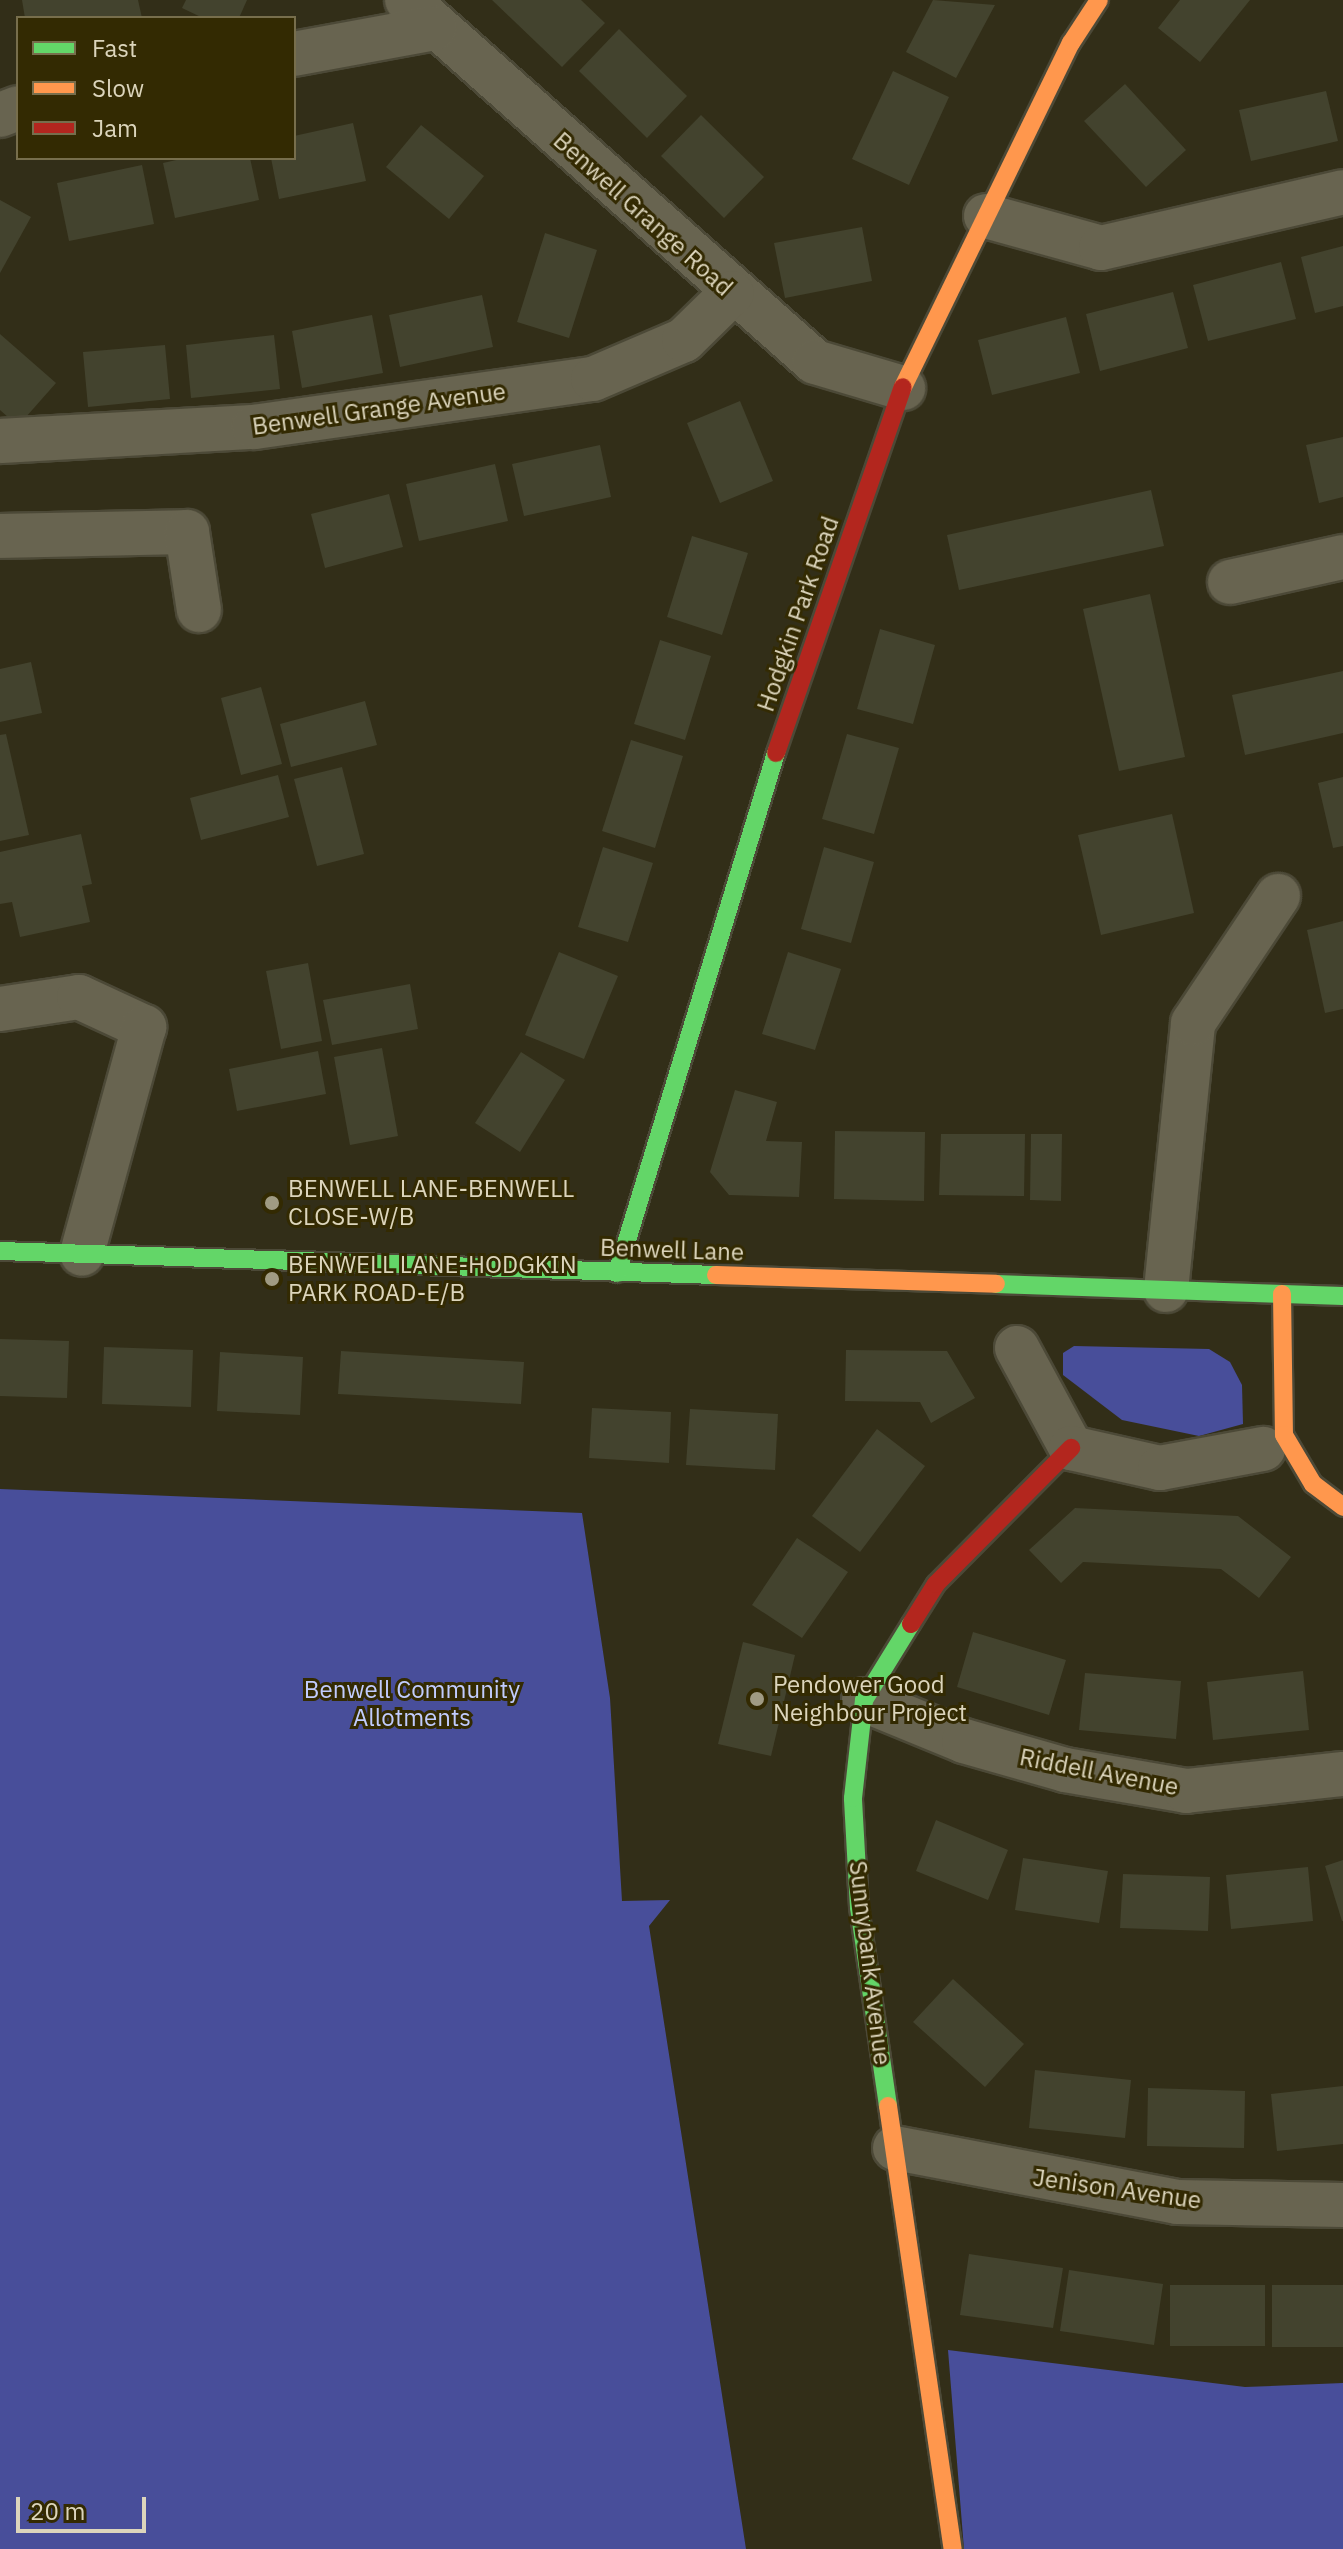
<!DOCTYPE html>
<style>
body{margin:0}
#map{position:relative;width:1343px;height:2549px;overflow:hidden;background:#322e18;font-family:"IBM Plex Sans",sans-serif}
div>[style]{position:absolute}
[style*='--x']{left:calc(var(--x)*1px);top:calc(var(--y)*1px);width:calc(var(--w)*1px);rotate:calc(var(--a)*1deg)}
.green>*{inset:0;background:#484e9a}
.building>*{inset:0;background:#43432e}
.roads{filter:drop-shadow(2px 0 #4c4937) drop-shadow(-2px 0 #4c4937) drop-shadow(0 2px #4c4937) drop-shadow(0 -2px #4c4937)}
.street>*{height:44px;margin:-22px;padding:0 22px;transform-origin:22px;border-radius:22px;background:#686450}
.fast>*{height:18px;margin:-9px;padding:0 9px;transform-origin:9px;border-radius:9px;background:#63d668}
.slow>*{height:18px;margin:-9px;padding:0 9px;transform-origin:9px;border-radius:9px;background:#ff974d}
.jam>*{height:18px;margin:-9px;padding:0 9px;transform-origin:9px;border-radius:9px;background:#b3261e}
.dots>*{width:22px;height:22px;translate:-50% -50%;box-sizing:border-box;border:4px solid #332a02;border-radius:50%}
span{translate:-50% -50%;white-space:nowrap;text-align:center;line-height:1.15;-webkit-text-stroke:6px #332a02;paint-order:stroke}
.street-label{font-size:24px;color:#dcd5bc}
.poi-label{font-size:24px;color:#dcd5bc}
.left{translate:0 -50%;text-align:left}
.park-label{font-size:24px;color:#c1ccfe}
.legend{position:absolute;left:16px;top:16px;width:280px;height:144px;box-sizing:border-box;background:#332a02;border:2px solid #776e4c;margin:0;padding:10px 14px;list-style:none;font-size:24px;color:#dcd5bc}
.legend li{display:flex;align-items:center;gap:16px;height:40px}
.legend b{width:40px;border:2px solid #776e4c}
.scale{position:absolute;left:16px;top:2497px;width:130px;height:36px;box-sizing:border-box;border:4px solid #dcd5bc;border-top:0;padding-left:10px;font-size:24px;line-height:28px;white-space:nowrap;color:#dcd5bc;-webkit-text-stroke:6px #332a02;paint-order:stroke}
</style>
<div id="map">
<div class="green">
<div style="clip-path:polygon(1074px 1346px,1209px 1349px,1230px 1362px,1242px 1385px,1243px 1424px,1199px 1436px,1122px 1420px,1063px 1375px,1063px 1353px)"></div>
<div style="clip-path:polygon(0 1489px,582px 1513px,610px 1698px,622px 1901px,670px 1900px,649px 1926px,746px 2549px,0 2549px)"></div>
<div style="clip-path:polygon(948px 2350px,1245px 2387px,1343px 2383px,1343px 2549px,964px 2549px)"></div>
</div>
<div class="building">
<div style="clip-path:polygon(22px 0,138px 0,142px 18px,25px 18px)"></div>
<div style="clip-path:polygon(186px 0,247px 0,239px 18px,203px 18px,182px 8px)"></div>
<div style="clip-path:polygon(492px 0,581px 0,605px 23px,562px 67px)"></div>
<div style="clip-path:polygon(933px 0,995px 5px,956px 78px,906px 52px)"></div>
<div style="clip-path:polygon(1180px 0,1250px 0,1200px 62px,1158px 28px)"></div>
<div style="clip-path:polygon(619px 29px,687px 96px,647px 138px,579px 71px)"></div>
<div style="clip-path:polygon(893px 71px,949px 97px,909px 185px,852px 159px)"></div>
<div style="clip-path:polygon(1125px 84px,1186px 150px,1146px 187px,1084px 121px)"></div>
<div style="clip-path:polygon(1326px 91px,1338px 141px,1251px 161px,1239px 110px)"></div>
<div style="clip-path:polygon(701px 115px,764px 177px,724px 218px,661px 156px)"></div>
<div style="clip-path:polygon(353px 123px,366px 181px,279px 199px,271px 158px,294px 158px,294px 136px)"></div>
<div style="clip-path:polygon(421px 125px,484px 176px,449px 219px,386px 167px)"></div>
<div style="clip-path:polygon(185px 158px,250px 158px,259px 200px,175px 218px,163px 163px)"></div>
<div style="clip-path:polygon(142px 165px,154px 224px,69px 241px,57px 183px)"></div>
<div style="clip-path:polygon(0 200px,31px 217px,0 273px)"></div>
<div style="clip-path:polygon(862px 227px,872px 281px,785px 298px,774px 243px)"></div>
<div style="clip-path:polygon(545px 233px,597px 250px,569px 338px,517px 322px)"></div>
<div style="clip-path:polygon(1343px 246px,1343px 306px,1315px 313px,1301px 257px)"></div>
<div style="clip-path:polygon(1281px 262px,1296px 319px,1208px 341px,1193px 285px)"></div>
<div style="clip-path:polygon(1173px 292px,1188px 348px,1100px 371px,1086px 314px)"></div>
<div style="clip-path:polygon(482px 295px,493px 347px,400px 367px,389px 315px)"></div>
<div style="clip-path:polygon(372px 315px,383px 373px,302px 388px,292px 331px)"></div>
<div style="clip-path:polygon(1066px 317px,1080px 373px,992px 395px,978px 340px)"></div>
<div style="clip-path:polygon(0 334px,56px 383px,18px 426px,0 410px)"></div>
<div style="clip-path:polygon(274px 335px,280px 389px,191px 398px,186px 345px)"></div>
<div style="clip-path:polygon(165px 345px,170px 399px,88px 407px,83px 352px)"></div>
<div style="clip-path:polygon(740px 401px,773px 481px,720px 503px,687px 423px)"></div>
<div style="clip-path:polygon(1343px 437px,1343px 497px,1319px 503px,1306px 445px)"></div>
<div style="clip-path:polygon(600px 445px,611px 497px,524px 516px,512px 464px)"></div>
<div style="clip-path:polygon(495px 464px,508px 521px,419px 541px,406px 484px)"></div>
<div style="clip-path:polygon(1151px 490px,1164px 546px,959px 590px,947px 535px)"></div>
<div style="clip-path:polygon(389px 494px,403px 547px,325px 568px,311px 514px)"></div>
<div style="clip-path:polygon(692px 536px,748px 553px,722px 635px,667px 617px)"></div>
<div style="clip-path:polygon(1150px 594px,1185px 757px,1119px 771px,1083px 609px)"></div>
<div style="clip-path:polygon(880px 629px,935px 645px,913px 724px,857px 709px)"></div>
<div style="clip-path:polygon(660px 640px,711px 656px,685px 740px,634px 724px)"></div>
<div style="clip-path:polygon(31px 662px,42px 713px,0 722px,0 669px)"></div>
<div style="clip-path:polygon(1343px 671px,1343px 733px,1245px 755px,1232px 695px)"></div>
<div style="clip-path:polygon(261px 687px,282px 764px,241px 775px,221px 698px)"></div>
<div style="clip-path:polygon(365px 701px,377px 745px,291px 767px,280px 724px)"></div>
<div style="clip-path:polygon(6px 734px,29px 835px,0 841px,0 735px)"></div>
<div style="clip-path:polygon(847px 734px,899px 748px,874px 834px,822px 819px)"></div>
<div style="clip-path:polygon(631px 740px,683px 756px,655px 848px,602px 831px)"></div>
<div style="clip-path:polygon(342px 767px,364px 854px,317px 866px,294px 779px)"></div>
<div style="clip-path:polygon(278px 775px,289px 817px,201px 840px,190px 798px)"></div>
<div style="clip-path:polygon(1343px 777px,1343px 846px,1333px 848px,1318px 783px)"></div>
<div style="clip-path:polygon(1172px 814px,1194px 913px,1101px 935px,1078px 835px)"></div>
<div style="clip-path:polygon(81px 834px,92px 884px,82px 886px,90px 922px,20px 937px,12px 902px,0 904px,0 852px)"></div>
<div style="clip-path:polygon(603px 847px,653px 863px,628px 942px,578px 927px)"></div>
<div style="clip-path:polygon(824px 847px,874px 862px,851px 943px,801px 929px)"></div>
<div style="clip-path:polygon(1343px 921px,1343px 1009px,1325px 1013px,1307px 930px)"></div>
<div style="clip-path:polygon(559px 952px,618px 976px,584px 1059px,525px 1035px)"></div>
<div style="clip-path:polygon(788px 952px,841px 969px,815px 1050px,762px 1034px)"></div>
<div style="clip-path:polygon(308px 963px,322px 1041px,281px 1049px,266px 971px)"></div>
<div style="clip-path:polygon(410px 984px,418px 1029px,332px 1045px,323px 1000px)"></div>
<div style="clip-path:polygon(382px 1048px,398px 1136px,350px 1145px,334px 1057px)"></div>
<div style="clip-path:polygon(318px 1051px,326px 1094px,237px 1111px,229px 1069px)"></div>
<div style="clip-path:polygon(521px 1052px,565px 1080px,520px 1152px,475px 1123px)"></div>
<div style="clip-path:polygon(735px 1090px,777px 1102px,766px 1141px,802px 1142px,799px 1197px,729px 1195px,710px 1172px)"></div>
<div style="clip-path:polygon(835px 1131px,925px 1132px,924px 1201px,834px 1199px)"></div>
<div style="clip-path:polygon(941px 1134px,1025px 1134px,1024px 1196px,939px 1195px)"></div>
<div style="clip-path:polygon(1031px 1134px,1062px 1134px,1061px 1201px,1030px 1200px)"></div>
<div style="clip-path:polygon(0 1339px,69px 1341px,67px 1398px,0 1396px)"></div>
<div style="clip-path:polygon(104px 1347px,193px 1350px,191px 1407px,102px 1404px)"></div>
<div style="clip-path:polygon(846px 1350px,947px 1351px,975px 1398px,931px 1423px,920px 1402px,845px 1401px)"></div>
<div style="clip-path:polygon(341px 1351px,524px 1362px,521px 1404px,338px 1394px)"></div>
<div style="clip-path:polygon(220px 1352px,303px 1357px,300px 1415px,217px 1411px)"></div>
<div style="clip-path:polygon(592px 1408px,671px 1412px,669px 1463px,589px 1458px)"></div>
<div style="clip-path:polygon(690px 1409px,778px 1414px,775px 1470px,686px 1465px)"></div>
<div style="clip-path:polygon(877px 1429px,925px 1466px,860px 1552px,812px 1516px)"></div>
<div style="clip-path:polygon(1075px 1508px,1238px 1516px,1291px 1557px,1259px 1598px,1221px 1569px,1083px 1562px,1061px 1583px,1029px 1550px)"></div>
<div style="clip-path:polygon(797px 1538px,848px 1572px,802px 1638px,752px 1605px)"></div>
<div style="clip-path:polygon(973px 1632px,1066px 1660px,1049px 1715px,957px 1687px)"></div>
<div style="clip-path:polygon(743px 1642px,795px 1655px,771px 1756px,718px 1744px)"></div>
<div style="clip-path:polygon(1303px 1671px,1309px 1730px,1213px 1740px,1207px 1682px)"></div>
<div style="clip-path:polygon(1085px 1673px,1181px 1681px,1176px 1739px,1079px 1730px)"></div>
<div style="clip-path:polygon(936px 1820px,1008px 1850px,988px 1900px,916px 1871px)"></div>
<div style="clip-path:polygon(1023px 1858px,1108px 1871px,1099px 1923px,1015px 1910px)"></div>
<div style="clip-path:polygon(1343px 1860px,1343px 1921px,1342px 1921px,1325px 1866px)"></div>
<div style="clip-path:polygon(1308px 1867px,1313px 1921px,1231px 1929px,1226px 1875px)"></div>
<div style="clip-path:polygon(1123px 1874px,1210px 1877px,1208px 1931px,1120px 1928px)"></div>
<div style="clip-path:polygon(953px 1979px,1024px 2044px,985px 2087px,913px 2022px)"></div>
<div style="clip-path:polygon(1035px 2070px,1131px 2080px,1125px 2138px,1029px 2128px)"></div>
<div style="clip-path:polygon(1343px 2086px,1343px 2144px,1277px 2151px,1271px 2094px)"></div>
<div style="clip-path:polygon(1148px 2088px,1245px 2091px,1244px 2148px,1147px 2146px)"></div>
<div style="clip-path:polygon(969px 2254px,1063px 2268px,1053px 2328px,960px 2315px)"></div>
<div style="clip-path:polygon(1069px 2270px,1163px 2284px,1154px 2345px,1060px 2331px)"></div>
<div style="clip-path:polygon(1170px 2285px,1265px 2285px,1265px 2346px,1170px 2346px)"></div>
<div style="clip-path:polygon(1272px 2285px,1343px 2285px,1343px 2347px,1272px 2347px)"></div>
</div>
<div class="roads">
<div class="street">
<div style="--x:407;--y:0;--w:545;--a:41.58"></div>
<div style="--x:815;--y:362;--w:92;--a:16.5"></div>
<div style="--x:294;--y:54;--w:143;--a:-10.4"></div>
<div style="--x:0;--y:115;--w:19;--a:-21"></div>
<div style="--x:986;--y:216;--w:119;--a:15.5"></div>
<div style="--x:1101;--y:248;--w:248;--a:-13"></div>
<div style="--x:0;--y:441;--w:254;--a:-3.2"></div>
<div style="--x:254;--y:427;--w:342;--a:-8.1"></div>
<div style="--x:593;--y:379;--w:99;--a:-23.2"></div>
<div style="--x:684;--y:340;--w:67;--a:-44.4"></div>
<div style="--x:0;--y:536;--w:187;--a:-1.2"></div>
<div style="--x:187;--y:532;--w:79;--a:81.3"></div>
<div style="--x:1230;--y:582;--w:116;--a:-12.5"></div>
<div style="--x:0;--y:1009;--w:80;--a:-8.6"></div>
<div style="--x:79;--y:997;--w:72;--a:24.8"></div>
<div style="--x:144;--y:1027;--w:235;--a:105.3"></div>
<div style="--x:1166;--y:1290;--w:268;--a:-84.2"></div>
<div style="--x:1193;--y:1023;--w:153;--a:-56.2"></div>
<div style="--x:1017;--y:1348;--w:114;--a:61.6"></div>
<div style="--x:1071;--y:1448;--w:91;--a:12.7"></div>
<div style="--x:1160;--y:1468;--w:105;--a:-10.5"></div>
<div style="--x:864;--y:1700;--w:108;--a:22.3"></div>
<div style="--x:964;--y:1741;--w:105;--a:16"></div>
<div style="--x:1065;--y:1770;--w:123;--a:9.8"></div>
<div style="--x:1186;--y:1791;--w:158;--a:-6.2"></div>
<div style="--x:895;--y:2148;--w:287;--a:10.8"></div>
<div style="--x:1177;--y:2202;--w:166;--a:1"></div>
</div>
<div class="fast">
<div style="--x:0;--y:1251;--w:716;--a:1.92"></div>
<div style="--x:617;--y:1273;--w:544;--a:-73"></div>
<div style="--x:996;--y:1284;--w:347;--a:2"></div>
<div style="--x:888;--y:2106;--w:201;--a:-98.3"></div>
<div style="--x:859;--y:1907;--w:109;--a:-93.2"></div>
<div style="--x:853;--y:1798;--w:99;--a:-83.6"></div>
<div style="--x:864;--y:1700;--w:89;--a:-58.3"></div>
</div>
<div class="slow">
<div style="--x:903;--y:387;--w:383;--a:-64"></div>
<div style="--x:1071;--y:43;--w:51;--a:-56.9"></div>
<div style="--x:716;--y:1275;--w:280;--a:1.8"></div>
<div style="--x:1282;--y:1294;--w:141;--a:89.2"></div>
<div style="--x:1284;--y:1435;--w:57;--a:59.4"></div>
<div style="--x:1313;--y:1484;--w:38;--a:37"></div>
<div style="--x:888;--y:2106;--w:448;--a:81.7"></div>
</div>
<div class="jam">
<div style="--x:776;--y:753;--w:387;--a:-70.9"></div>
<div style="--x:911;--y:1624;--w:47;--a:-58"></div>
<div style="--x:936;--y:1584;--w:192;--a:-45.2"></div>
</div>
</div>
<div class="dots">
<div style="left:272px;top:1203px;background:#a09b83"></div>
<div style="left:272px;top:1279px;background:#a09b83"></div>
<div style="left:757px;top:1699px;background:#a09b83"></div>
</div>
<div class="street-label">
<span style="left:643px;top:214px;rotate:42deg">Benwell Grange Road</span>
<span style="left:379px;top:409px;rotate:-8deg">Benwell Grange Avenue</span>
<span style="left:798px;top:614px;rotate:-71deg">Hodgkin Park Road</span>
<span style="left:672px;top:1250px;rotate:2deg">Benwell Lane</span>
<span style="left:1099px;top:1772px;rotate:11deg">Riddell Avenue</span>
<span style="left:870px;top:1963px;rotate:83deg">Sunnybank Avenue</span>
<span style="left:1117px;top:2189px;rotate:8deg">Jenison Avenue</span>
</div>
<div class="poi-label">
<span class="left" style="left:288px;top:1203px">BENWELL LANE-BENWELL<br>CLOSE-W/B</span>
<span class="left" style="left:288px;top:1279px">BENWELL LANE-HODGKIN<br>PARK ROAD-E/B</span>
<span class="left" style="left:773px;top:1699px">Pendower Good<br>Neighbour Project</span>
</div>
<div class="park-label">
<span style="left:412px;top:1704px">Benwell Community<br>Allotments</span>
</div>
<ul class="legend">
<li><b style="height:10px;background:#63d668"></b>Fast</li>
<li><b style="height:10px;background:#ff974d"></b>Slow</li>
<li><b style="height:10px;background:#b3261e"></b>Jam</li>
</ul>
<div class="scale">20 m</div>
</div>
